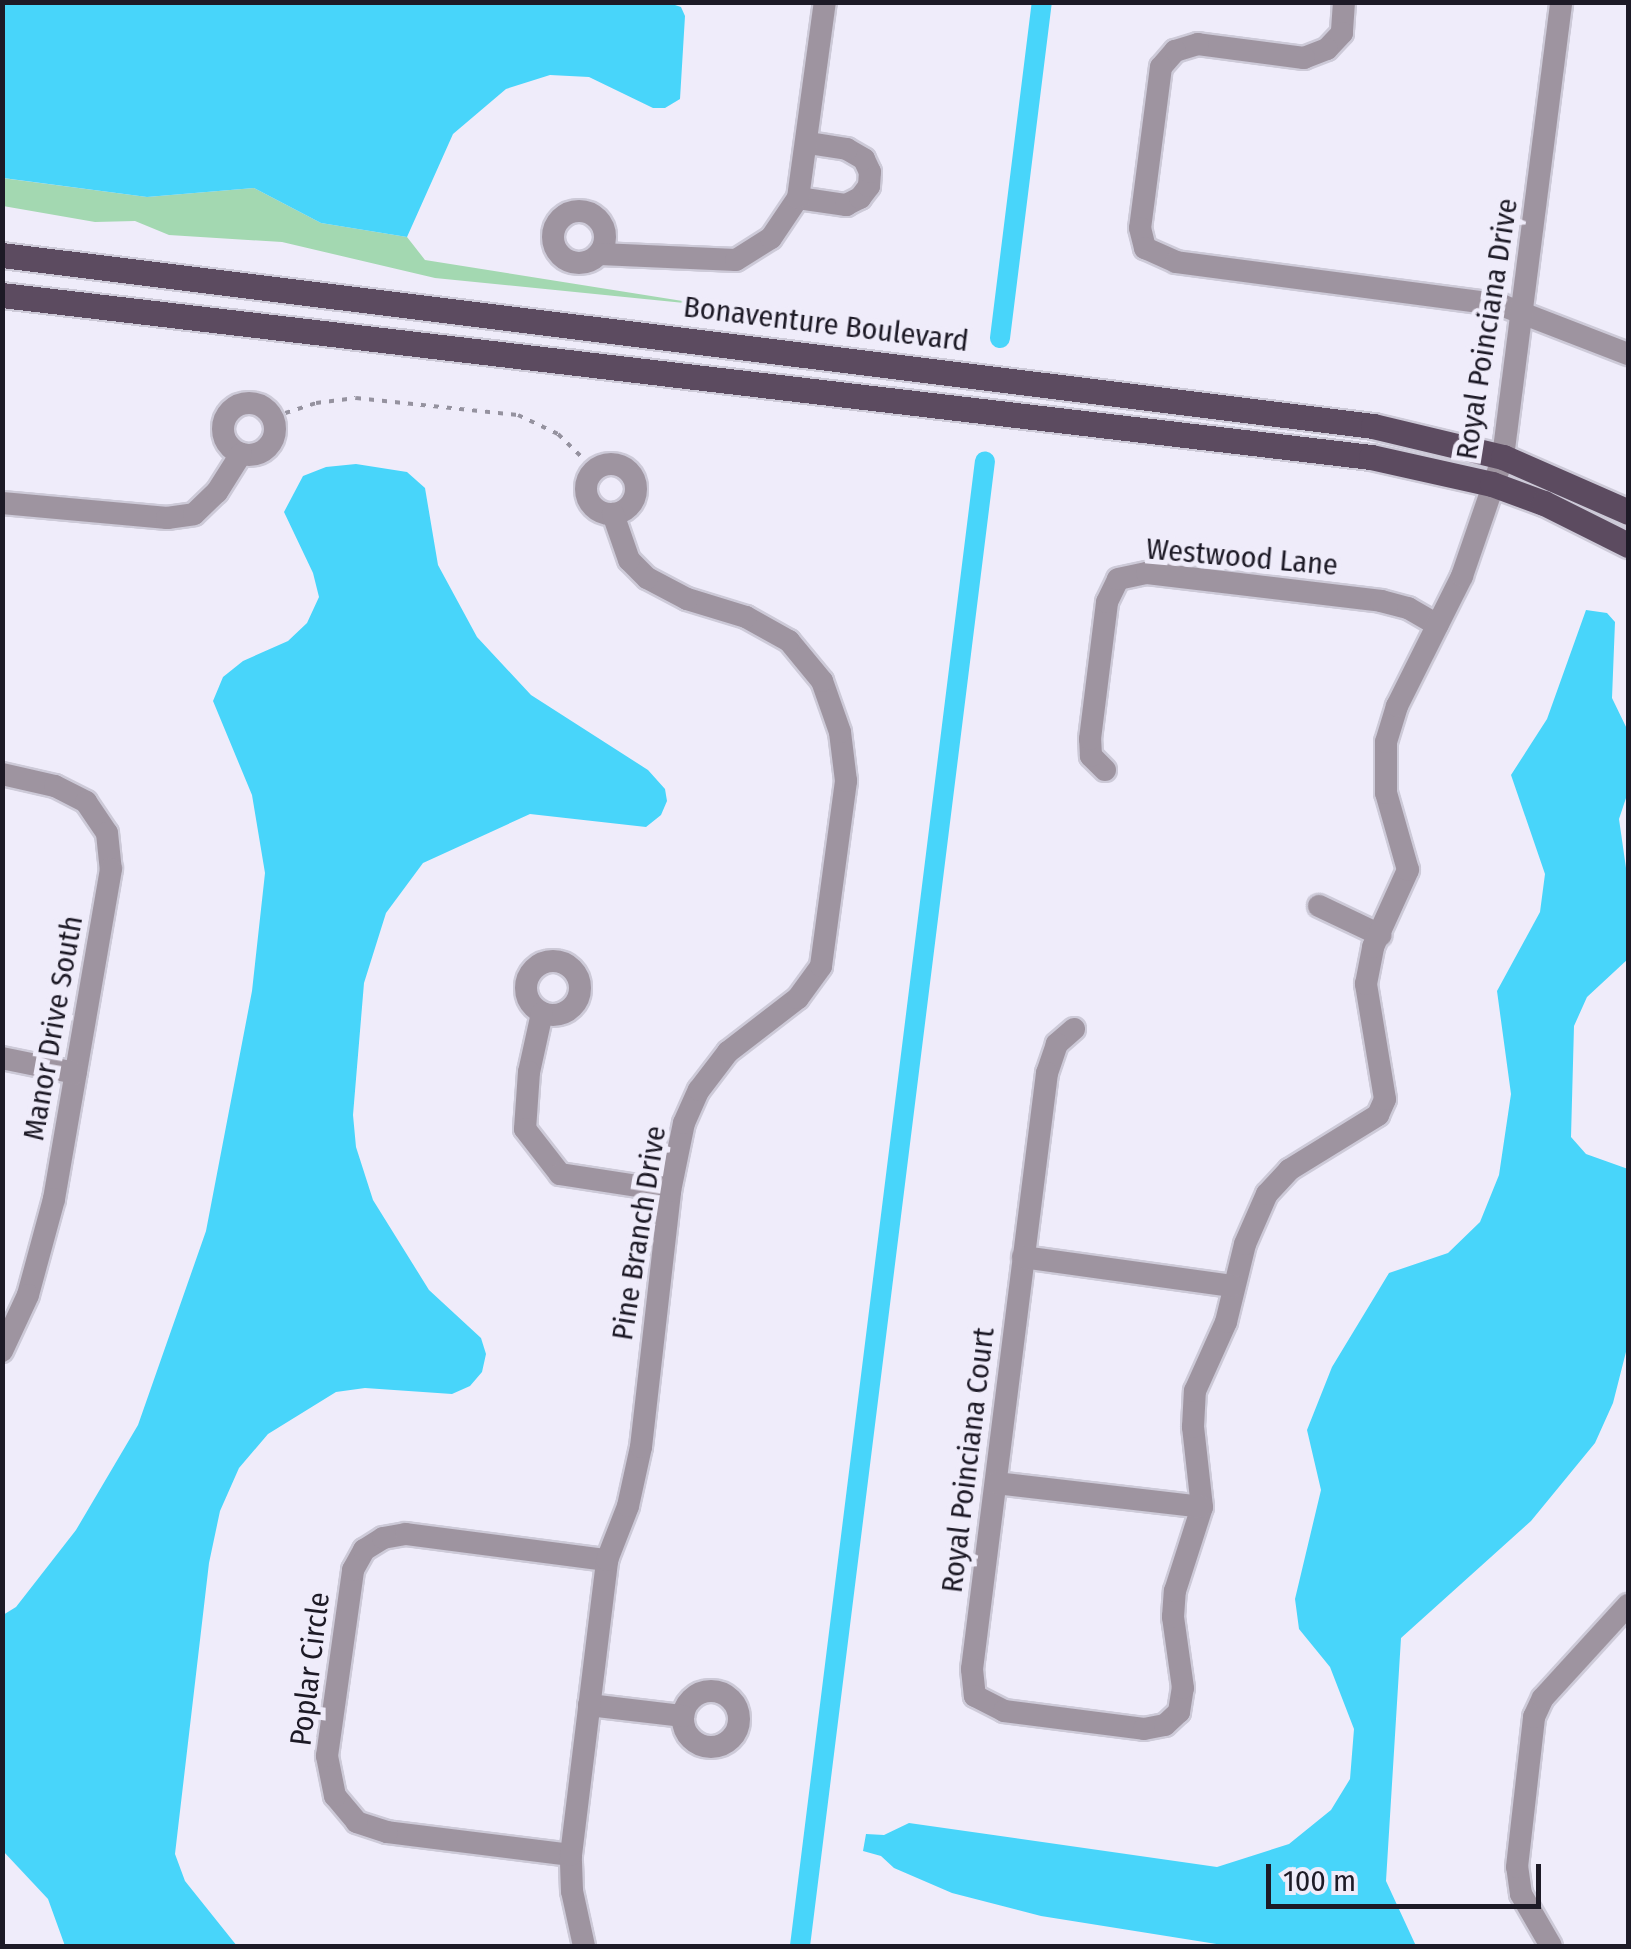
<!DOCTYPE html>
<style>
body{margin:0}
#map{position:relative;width:1631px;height:1949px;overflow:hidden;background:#efecfa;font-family:"Fira Sans Condensed",sans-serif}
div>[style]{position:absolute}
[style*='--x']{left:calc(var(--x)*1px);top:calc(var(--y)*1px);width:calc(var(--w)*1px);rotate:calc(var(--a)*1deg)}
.green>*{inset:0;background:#a3d8b1}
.water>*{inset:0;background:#48d5fa}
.canal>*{height:20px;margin:-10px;padding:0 10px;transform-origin:10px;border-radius:10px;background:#48d5fa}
.path>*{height:4px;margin-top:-2px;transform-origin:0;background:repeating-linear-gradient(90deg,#95929f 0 5px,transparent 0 13px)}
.roads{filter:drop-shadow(2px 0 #cdcad8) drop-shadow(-2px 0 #cdcad8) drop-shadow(0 2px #cdcad8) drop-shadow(0 -2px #cdcad8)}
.minor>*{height:22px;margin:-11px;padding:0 11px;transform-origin:11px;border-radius:11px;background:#9e94a0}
.minor>.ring{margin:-11px;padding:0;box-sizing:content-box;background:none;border:22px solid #9e94a0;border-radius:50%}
.major>*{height:25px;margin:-12.5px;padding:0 12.5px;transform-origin:12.5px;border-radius:12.5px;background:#5c4b60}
span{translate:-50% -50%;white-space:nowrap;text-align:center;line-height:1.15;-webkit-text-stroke:10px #efecfa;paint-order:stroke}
.street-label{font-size:30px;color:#1d1a26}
.frame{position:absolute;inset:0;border:5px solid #1d1a26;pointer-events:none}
.scale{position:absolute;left:1266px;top:1864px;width:275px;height:45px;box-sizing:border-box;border:5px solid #1d1a26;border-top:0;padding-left:12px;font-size:30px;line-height:35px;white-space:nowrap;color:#1d1a26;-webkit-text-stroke:8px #efecfa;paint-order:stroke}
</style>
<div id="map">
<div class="green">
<div style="clip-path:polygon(2px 178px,147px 197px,254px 188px,321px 223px,407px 237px,425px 260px,714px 306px,435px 278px,282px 242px,169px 235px,135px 221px,95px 222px,3px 206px)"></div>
</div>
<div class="water">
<div style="clip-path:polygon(669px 3px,681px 7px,685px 16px,680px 99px,665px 108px,653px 108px,589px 77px,550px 75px,506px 89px,453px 134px,407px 237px,321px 223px,254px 188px,147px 197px,3px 178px,3px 3px)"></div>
<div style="clip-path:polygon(356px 464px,407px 472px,425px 488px,438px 565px,477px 637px,531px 695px,648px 770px,665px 789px,667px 801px,661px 815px,646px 827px,530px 814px,423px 863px,386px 913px,364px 983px,353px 1115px,356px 1147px,373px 1200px,429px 1290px,481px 1338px,486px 1354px,482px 1372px,470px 1386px,452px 1394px,365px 1388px,336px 1392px,268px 1434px,239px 1468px,220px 1511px,209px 1563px,175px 1854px,185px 1881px,237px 1946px,65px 1946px,48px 1899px,3px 1851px,3px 1615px,16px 1607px,76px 1530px,138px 1425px,206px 1231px,252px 991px,265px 873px,252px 795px,213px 701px,223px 677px,243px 661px,288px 641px,307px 623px,319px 597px,313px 573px,284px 512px,303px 476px,326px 467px)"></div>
<div style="clip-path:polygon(1586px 610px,1607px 613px,1615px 622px,1612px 698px,1628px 731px,1628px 792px,1619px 819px,1628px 882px,1628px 959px,1587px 997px,1574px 1026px,1571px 1137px,1586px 1154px,1628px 1169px,1628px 1344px,1613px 1403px,1595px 1443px,1531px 1521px,1401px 1638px,1386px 1881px,1416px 1946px,1229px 1946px,1041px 1916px,952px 1893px,894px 1868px,881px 1856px,863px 1851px,866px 1834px,884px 1835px,909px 1823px,1217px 1867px,1289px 1844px,1331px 1810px,1350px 1779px,1354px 1729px,1330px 1667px,1299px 1629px,1295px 1599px,1321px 1490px,1307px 1430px,1332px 1367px,1389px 1273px,1448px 1253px,1480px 1222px,1499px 1175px,1511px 1094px,1497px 991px,1540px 912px,1545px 874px,1511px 775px,1547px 719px)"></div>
</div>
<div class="canal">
<div style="--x:1000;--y:338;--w:339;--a:-82.9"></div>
<div style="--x:800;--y:1946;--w:1496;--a:-82.9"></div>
</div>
<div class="path">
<div style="--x:273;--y:417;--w:45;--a:-18"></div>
<div style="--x:316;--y:403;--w:40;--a:-7.1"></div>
<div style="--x:356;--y:398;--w:163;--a:6"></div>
<div style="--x:518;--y:415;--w:44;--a:25.4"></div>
<div style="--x:558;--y:434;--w:52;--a:44.2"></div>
</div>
<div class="roads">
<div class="minor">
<div style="--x:1344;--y:2;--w:31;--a:94"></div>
<div style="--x:1342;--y:33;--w:22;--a:133"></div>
<div style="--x:1327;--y:49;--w:25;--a:159"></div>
<div style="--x:1304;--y:58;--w:107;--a:-172.5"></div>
<div style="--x:1198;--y:44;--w:24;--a:163"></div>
<div style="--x:1175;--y:51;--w:21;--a:131"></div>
<div style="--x:1161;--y:67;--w:162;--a:97.4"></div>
<div style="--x:1140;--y:228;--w:21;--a:76"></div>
<div style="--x:1145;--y:248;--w:34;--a:24"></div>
<div style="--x:1176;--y:262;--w:328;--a:7.5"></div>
<div style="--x:1501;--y:305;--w:136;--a:21.1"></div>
<div style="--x:798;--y:198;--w:49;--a:8.3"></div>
<div style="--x:846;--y:205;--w:16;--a:-27"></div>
<div style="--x:860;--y:198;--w:15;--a:-53"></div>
<div style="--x:869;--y:186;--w:14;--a:-86"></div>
<div style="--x:870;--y:172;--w:14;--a:-115"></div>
<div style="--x:864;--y:159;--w:20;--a:-150"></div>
<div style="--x:847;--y:149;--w:38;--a:-171"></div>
<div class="ring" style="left:553px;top:211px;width:30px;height:30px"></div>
<div style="--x:600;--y:254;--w:136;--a:2.5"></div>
<div style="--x:736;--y:260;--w:41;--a:-32.2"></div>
<div style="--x:771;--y:238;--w:48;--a:-56"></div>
<div style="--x:798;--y:198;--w:198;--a:-82.2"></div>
<div class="ring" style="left:223px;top:403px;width:30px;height:30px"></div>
<div class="ring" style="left:586px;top:464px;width:28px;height:28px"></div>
<div style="--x:2;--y:503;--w:166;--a:5.2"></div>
<div style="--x:167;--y:518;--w:27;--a:-8"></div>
<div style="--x:194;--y:514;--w:32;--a:-44"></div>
<div style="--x:217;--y:492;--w:45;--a:-57.7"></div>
<div style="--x:1105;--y:770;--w:20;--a:-135"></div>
<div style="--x:1091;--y:756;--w:17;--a:-93"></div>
<div style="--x:1090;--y:739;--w:138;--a:-82.9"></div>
<div style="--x:1107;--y:602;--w:25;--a:-64"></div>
<div style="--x:1118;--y:579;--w:30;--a:-12"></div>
<div style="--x:1147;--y:573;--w:236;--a:6.8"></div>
<div style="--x:1381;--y:601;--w:28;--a:15"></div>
<div style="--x:1408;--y:608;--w:34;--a:30"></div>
<div style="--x:2;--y:774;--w:54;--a:12.8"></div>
<div style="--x:55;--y:786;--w:35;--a:27"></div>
<div style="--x:86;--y:802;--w:37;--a:56"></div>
<div style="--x:107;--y:833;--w:36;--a:84"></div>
<div style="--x:111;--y:869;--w:335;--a:99.8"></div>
<div style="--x:54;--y:1199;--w:99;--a:105.2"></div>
<div style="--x:28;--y:1295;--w:62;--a:114.9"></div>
<div style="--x:1319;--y:906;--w:68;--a:25.4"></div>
<div class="ring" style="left:526px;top:961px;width:32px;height:32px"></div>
<div style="--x:542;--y:1013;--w:60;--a:102.4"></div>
<div style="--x:529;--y:1072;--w:57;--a:94"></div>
<div style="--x:525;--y:1129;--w:57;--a:52.1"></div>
<div style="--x:560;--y:1174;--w:111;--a:8.8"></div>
<div style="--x:1074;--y:1029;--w:23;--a:139"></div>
<div style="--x:1057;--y:1044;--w:31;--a:109"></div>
<div style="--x:1047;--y:1073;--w:601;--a:97.17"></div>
<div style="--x:972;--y:1669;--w:27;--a:84"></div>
<div style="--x:975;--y:1696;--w:33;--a:27"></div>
<div style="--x:1004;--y:1711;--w:141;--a:7.3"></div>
<div style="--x:1144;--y:1729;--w:21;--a:-11"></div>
<div style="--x:1165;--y:1725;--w:19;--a:-43"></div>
<div style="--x:1179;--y:1712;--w:24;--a:-81"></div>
<div style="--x:1183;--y:1688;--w:72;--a:-98"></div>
<div style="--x:1173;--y:1617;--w:26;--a:-86"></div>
<div style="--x:1175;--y:1591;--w:88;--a:-72.2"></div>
<div style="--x:1202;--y:1507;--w:81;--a:-96.4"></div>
<div style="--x:1193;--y:1427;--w:36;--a:-87"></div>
<div style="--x:1195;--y:1391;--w:76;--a:-65.8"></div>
<div style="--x:1226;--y:1322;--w:80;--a:-76.3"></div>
<div style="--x:1245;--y:1244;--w:55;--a:-66.3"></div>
<div style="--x:1267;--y:1194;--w:33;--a:-47"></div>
<div style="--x:1289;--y:1170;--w:105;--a:-31.7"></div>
<div style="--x:1378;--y:1115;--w:17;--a:-66"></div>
<div style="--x:1385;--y:1099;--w:117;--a:-99.4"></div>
<div style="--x:1366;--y:984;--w:38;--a:-79"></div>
<div style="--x:1373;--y:947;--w:85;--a:-65.6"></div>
<div style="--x:1408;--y:870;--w:80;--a:-105.9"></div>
<div style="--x:1386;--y:793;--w:51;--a:-90"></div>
<div style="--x:1386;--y:742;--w:38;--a:-73"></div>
<div style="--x:1397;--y:706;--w:145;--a:-63.4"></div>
<div style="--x:1462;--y:576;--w:126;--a:-71"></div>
<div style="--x:1503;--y:457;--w:459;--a:-82.7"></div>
<div style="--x:2;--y:1058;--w:75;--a:11.6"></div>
<div style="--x:1023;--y:1257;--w:211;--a:7.9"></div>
<div style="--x:996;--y:1483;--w:207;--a:6.6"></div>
<div class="ring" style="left:683px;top:1691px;width:34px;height:34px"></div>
<div style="--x:589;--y:1705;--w:95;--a:6.7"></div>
<div style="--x:571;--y:1855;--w:185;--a:-172.9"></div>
<div style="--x:387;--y:1832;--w:32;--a:-162"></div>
<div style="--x:357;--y:1822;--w:34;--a:-130"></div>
<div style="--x:335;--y:1796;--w:41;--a:-101.3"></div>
<div style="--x:327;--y:1756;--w:188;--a:-82"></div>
<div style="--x:353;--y:1570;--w:23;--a:-61"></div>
<div style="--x:364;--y:1550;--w:22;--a:-32"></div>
<div style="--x:383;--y:1538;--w:23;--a:-10"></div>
<div style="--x:406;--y:1534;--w:203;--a:7.4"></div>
<div style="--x:584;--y:1946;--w:56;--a:-102.3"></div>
<div style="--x:572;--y:1891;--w:36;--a:-92"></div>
<div style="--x:571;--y:1855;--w:297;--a:-83"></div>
<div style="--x:607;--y:1560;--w:58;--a:-68.7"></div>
<div style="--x:628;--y:1506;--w:60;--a:-77.6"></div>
<div style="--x:641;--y:1447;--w:258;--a:-83.5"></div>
<div style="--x:670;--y:1191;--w:69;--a:-78.4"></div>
<div style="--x:684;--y:1123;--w:36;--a:-66"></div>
<div style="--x:699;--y:1090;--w:48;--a:-52.7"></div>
<div style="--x:728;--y:1052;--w:88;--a:-37.6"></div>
<div style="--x:798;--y:998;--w:39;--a:-54"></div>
<div style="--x:821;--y:966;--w:187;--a:-82.3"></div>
<div style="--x:846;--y:781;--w:49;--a:-97"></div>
<div style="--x:840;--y:732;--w:54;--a:-109.4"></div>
<div style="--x:822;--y:681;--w:52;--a:-129.5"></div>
<div style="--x:789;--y:641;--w:49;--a:-150.8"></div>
<div style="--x:746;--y:617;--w:62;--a:-163"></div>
<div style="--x:687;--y:599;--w:45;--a:-152.3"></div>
<div style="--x:647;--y:578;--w:25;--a:-135"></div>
<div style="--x:629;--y:560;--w:49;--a:-109.2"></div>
<div style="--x:1551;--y:1946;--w:60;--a:-120"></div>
<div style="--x:1521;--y:1894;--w:27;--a:-98"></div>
<div style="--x:1517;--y:1867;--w:151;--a:-83.5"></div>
<div style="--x:1534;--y:1717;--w:21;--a:-65"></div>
<div style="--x:1543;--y:1698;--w:126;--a:-47.6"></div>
</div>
<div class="major">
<div style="--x:2;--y:255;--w:1382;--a:7.11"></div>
<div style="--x:1373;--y:426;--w:134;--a:13.4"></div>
<div style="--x:1503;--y:457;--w:137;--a:23.7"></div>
<div style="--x:2;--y:295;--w:1379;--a:6.75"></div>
<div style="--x:1371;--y:457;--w:124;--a:12.6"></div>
<div style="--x:1492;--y:484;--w:55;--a:20.1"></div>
<div style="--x:1544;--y:503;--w:94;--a:26.6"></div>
</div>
</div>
<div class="street-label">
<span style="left:826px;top:324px;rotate:7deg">Bonaventure Boulevard</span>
<span style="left:1487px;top:329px;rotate:-81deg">Royal Poinciana Drive</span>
<span style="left:1242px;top:557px;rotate:5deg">Westwood Lane</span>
<span style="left:53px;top:1028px;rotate:-80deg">Manor Drive South</span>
<span style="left:639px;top:1233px;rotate:-81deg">Pine Branch Drive</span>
<span style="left:968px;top:1460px;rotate:-83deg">Royal Poinciana Court</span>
<span style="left:310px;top:1669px;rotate:-83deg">Poplar Circle</span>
</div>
<div class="frame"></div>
<div class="scale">100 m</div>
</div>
